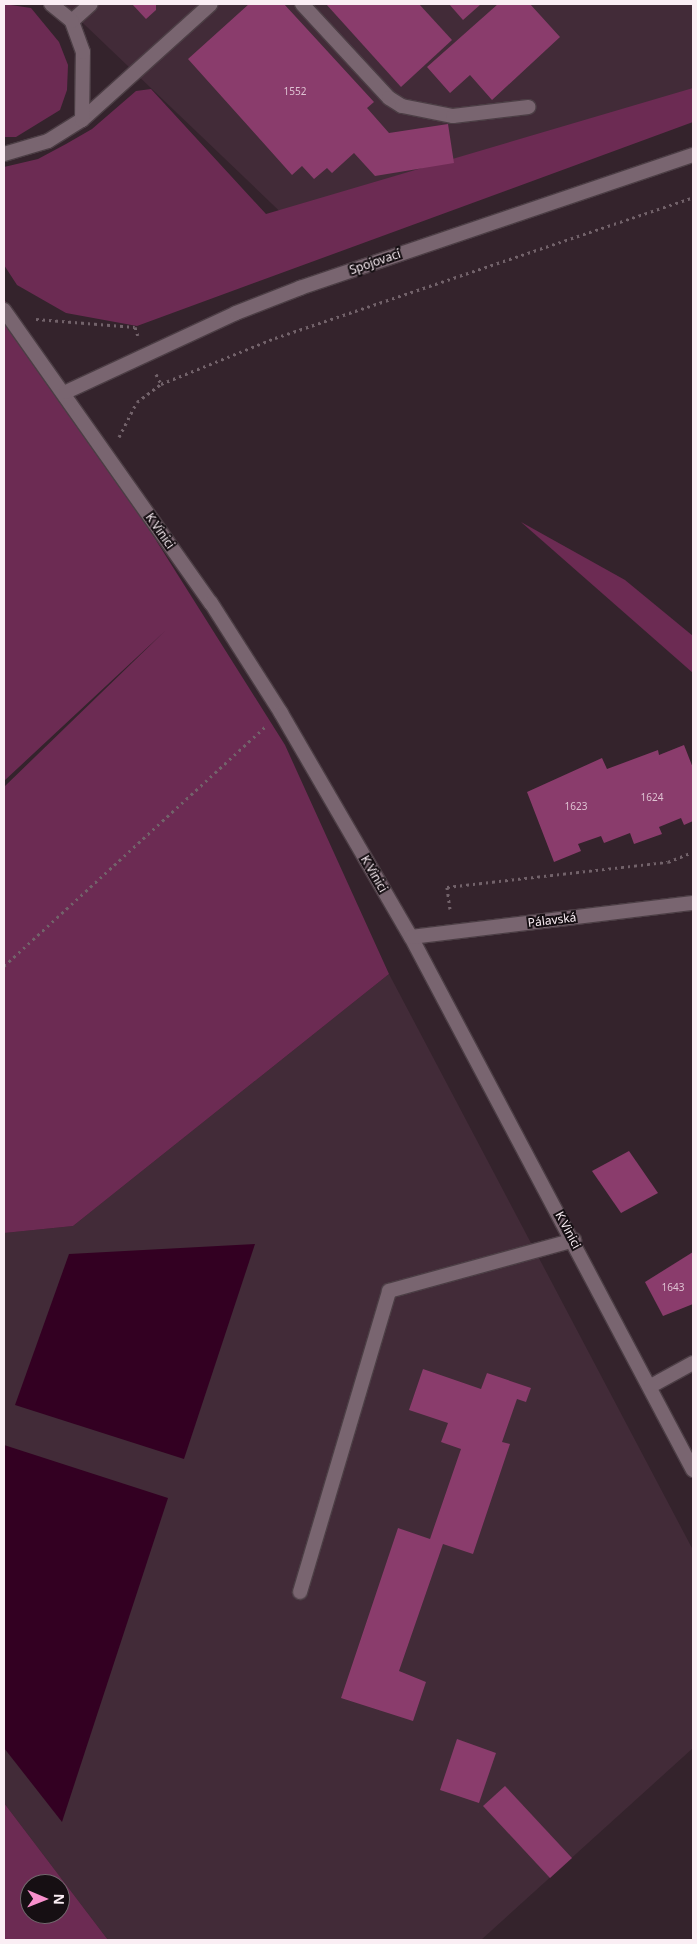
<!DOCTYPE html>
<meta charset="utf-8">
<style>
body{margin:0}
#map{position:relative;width:697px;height:1944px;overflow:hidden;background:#34232c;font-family:"Noto Sans",sans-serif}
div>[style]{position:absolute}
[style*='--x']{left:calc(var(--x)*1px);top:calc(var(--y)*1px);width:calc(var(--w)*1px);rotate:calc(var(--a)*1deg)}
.built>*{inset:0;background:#422b38}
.green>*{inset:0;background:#6c2b53}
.water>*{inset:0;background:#302}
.building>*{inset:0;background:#8a3c6c}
.path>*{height:3px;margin-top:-1.5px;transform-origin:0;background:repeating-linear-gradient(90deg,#72626a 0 2.5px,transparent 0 6.5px)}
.roads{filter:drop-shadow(1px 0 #4c3e45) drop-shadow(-1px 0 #4c3e45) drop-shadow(0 1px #4c3e45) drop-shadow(0 -1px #4c3e45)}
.service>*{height:14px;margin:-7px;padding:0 7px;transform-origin:7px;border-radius:7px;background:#796570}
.minor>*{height:14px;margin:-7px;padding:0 7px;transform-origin:7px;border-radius:7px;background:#796570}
span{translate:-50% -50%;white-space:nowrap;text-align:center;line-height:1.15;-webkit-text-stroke:4px #160f13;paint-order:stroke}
.number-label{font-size:10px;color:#dec2d2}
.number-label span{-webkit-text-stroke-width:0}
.street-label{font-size:12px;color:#faeef4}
.frame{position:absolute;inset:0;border:5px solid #faeef4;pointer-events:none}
.north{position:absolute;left:20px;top:1874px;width:50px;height:50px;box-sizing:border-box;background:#160f13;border:1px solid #71686d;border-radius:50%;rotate:91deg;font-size:14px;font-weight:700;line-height:20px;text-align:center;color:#faeef4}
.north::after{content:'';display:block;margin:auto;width:18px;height:22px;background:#f890cc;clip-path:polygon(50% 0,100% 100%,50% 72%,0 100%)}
</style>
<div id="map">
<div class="built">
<div style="clip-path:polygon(63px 4px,693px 4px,693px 93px,316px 246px)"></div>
<div style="clip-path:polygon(389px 974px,693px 1550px,693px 1748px,481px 1940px,108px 1940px,4px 1803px,4px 1233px,73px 1226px)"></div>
</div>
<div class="green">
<div style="clip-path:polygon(4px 4px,31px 8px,59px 42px,68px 65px,67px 90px,60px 110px,16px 137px,4px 137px)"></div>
<div style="clip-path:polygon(693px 88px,693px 122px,137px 326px,66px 313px,17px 285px,4px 265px,4px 167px,38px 159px,66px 144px,92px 129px,136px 91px,151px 89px,266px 214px)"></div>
<div style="clip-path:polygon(4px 299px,285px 745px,389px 974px,73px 1226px,4px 1233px,4px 787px,165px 631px,4px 781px)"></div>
<div style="clip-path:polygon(521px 522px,625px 580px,693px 636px,693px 673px)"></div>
<div style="clip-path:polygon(evenodd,4px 1803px,108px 1940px,4px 1940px,4px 1803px,30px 1884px,60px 1884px,60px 1914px,30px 1914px,30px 1884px)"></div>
</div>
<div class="water">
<div style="clip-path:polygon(255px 1244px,184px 1459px,15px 1405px,69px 1254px)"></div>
<div style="clip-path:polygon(4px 1445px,168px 1498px,62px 1822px,4px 1748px)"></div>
</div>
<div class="building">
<div style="clip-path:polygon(132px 4px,156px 4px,156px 10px,146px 19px)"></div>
<div style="clip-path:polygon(249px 4px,284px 4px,374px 102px,367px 108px,389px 133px,448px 124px,454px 163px,375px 176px,354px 153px,332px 173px,327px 168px,314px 179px,302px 166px,292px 175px,188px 59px)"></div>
<div style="clip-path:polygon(326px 4px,419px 4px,452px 40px,401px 87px)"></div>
<div style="clip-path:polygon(449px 4px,481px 4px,463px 20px)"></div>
<div style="clip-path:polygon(498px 4px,530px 4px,560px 37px,492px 100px,470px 75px,450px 93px,427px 67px)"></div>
<div style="clip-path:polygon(684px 745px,693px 768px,693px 821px,684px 825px,681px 818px,659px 827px,662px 834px,634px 844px,630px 833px,604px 843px,601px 836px,578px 844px,581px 851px,554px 862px,527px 792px,602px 758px,607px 769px,658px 750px,659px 755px)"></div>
<div style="clip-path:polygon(629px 1151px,658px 1193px,621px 1213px,592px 1171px)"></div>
<div style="clip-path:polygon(693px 1252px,693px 1304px,663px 1316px,645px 1282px)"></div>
<div style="clip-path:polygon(423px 1369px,481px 1389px,487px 1373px,531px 1388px,526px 1402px,517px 1399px,502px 1442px,510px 1444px,473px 1554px,443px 1544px,399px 1671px,426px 1682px,413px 1721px,341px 1698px,398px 1528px,430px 1539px,461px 1449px,441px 1442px,448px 1423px,409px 1410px)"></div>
<div style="clip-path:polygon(457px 1739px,496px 1753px,479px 1803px,440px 1790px)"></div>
<div style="clip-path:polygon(505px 1786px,572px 1858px,550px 1878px,483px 1806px)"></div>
</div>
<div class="path">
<div style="--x:36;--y:319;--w:99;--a:4.6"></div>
<div style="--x:135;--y:327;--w:9;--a:72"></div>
<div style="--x:156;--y:374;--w:11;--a:63"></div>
<div style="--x:119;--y:437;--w:39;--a:-63"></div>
<div style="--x:137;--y:402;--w:30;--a:-37"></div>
<div style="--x:161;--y:384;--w:123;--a:-22"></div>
<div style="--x:275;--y:338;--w:441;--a:-18.6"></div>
<div style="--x:450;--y:909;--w:22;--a:-98"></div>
<div style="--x:447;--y:887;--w:222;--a:-6.5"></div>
<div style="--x:668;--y:862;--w:27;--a:-22"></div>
<div style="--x:4;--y:966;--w:354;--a:-42.5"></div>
</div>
<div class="roads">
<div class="service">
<div style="--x:302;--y:4;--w:128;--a:47.2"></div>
<div style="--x:389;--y:98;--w:15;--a:32"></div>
<div style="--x:402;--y:106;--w:52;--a:11.1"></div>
<div style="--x:453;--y:116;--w:76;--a:-6.8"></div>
<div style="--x:72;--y:21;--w:25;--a:-42"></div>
<div style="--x:82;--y:120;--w:173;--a:-42"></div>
<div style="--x:4;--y:154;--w:46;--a:-16.5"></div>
<div style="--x:48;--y:141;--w:40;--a:-32"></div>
<div style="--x:82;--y:120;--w:68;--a:-89.2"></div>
<div style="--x:83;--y:52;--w:33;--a:-110"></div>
<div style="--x:72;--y:21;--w:27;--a:-141"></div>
<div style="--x:300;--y:1592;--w:314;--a:-73.5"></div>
<div style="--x:389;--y:1291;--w:192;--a:-15.4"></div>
</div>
<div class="minor">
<div style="--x:4;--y:310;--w:359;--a:54.8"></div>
<div style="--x:211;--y:603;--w:130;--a:57.5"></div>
<div style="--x:281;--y:713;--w:259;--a:59.9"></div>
<div style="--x:411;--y:937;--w:603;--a:62.12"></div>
<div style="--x:66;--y:392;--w:187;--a:-24.9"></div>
<div style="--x:236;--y:313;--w:69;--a:-21.3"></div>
<div style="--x:300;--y:288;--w:415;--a:-18.7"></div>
<div style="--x:411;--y:937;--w:284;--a:-6.9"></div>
<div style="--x:651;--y:1386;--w:48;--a:-28.7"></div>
</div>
</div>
<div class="number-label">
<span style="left:295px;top:92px">1552</span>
<span style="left:652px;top:798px">1624</span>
<span style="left:576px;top:807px">1623</span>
<span style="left:673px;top:1288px">1643</span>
</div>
<div class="street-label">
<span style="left:375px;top:262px;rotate:-19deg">Spojovací</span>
<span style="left:160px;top:531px;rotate:55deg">K Vinici</span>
<span style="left:374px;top:874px;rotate:60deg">K Vinici</span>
<span style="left:552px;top:920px;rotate:-7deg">Pálavská</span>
<span style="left:568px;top:1230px;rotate:62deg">K Vinici</span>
</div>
<div class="frame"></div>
<div class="north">N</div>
</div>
